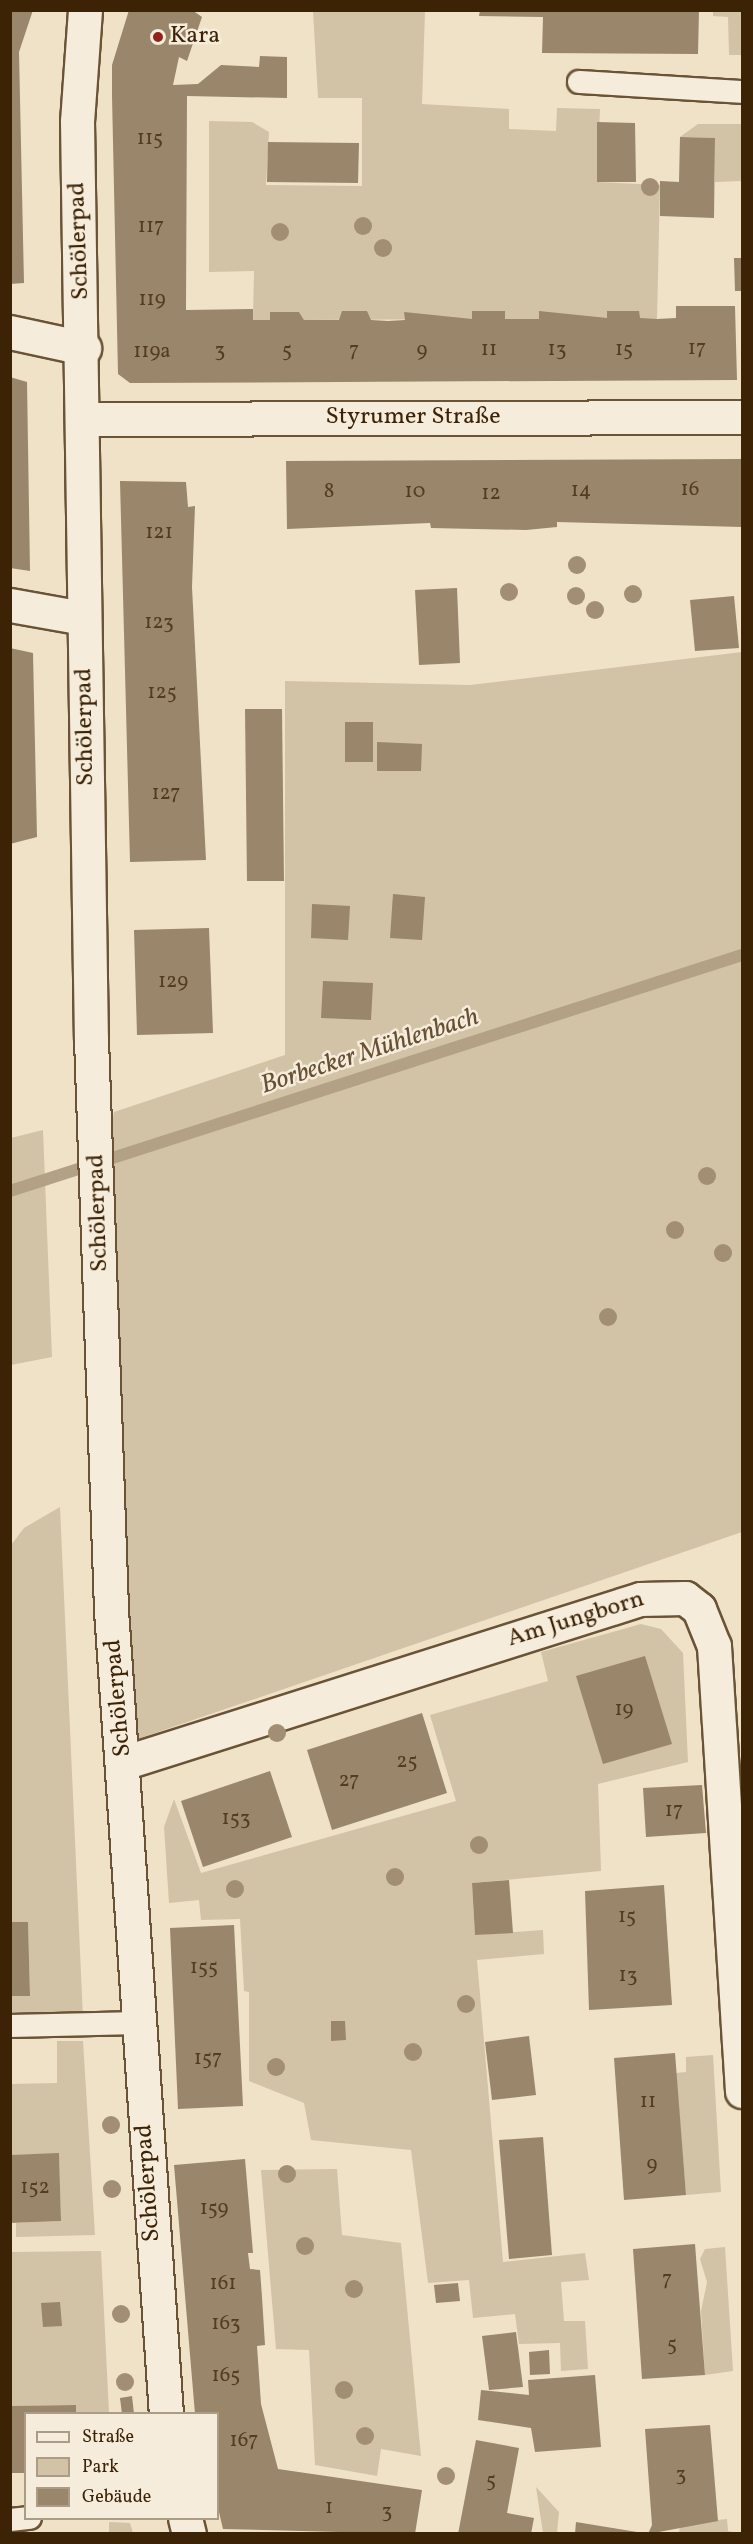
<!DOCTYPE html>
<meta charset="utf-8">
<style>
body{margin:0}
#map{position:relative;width:753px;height:2544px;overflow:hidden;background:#f0e2c7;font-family:Vollkorn,serif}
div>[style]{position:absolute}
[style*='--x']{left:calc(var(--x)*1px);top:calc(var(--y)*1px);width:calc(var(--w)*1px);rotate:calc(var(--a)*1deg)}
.green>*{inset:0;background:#d2c2a6}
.stream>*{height:12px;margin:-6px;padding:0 6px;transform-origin:6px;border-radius:6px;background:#b3a185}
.building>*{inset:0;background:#9a866a}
.roads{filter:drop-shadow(2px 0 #6a5336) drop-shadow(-2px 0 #6a5336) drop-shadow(0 2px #6a5336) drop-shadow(0 -2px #6a5336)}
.service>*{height:22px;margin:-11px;padding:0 11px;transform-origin:11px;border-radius:11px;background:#f5ecdb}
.minor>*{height:33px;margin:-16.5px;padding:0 16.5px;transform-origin:16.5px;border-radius:16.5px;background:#f5ecdb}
.tertiary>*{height:33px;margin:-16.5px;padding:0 16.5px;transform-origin:16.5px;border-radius:16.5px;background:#f5ecdb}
.trees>*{width:18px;height:18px;margin:-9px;border-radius:50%;background:#a28f73}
.dots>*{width:16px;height:16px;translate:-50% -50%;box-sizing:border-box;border:3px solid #f5ecdb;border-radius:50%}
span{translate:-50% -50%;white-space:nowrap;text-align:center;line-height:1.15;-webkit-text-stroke:5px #f5ecdb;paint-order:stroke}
.number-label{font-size:21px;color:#543c1f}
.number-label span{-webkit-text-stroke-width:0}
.poi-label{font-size:24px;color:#3d2306}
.left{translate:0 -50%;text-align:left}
.street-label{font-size:24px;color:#3d2306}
.water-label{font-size:26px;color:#664f32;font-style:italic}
.frame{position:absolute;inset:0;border:12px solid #3d2306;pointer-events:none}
.legend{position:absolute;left:24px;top:2412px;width:195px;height:108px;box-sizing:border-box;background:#f5ecdb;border:2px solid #ab9c86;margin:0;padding:8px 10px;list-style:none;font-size:18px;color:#3d2306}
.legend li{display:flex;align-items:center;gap:12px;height:30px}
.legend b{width:30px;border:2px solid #ab9c86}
</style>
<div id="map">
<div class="green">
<div style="clip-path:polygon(313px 11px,425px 11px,422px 104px,509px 109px,509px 129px,556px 131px,557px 108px,600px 109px,597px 182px,660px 185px,657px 319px,505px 319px,505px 311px,473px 311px,472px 319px,304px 320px,299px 312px,270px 312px,270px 320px,253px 320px,254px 271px,209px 272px,209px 121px,252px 122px,269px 132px,266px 185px,362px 186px,362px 98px,318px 98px)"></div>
<div style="clip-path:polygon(713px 11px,742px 11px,742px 55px,729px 55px,728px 17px,713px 16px)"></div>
<div style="clip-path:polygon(698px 124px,742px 124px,742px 181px,715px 182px,715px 138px,680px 137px)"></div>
<div style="clip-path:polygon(742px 652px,742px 1532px,123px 1744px,101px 1189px,114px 1112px,285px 1055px,285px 681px,470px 685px)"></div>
<div style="clip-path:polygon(43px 1130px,52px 1357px,11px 1365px,11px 1138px)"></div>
<div style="clip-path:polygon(60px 1507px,83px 2018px,11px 2019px,10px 1996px,30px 1995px,28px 1922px,10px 1922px,11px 1545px,24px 1528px)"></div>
<div style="clip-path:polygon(641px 1624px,661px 1629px,683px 1653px,688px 1762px,598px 1784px,601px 1871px,472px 1883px,475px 1935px,543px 1930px,544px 1954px,477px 1960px,503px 2262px,585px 2253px,589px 2280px,561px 2282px,564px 2321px,585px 2321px,588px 2369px,561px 2371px,560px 2343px,519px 2344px,515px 2314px,473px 2318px,469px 2280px,428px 2283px,411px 2150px,311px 2140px,304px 2103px,249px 2081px,249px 1992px,244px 1991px,240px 1919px,201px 1920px,199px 1900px,169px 1903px,164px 1827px,174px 1799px,201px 1873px,456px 1801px,430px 1715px,548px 1681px,541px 1652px)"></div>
<div style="clip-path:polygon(57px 2041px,83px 2041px,95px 2235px,16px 2237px,16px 2223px,61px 2221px,59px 2154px,11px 2155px,10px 2084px,57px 2083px)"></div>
<div style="clip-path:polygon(713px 2055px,721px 2192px,686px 2195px,676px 2073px,686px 2072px,686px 2057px)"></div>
<div style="clip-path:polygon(337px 2169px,342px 2235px,401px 2243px,421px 2456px,381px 2449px,377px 2476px,315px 2465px,309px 2350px,276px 2349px,261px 2170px)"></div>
<div style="clip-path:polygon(725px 2247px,733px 2371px,705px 2375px,701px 2311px,707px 2282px,700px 2259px,705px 2249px)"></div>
<div style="clip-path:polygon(101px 2251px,109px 2413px,76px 2413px,75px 2405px,11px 2406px,10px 2252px)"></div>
<div style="clip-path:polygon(536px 2487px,559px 2512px,557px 2533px,543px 2533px)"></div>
<div style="clip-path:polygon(727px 2519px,728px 2531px,742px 2534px,679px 2534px,680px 2524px)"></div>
<div style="clip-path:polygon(109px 2522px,130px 2523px,133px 2533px,109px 2533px)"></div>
</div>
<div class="stream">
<div style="--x:10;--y:1191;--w:769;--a:-17.87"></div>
</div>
<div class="building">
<div style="clip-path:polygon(10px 10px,33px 10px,19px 52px,24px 283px,10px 284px)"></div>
<div style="clip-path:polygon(129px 10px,192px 10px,202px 17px,187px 61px,179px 57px,173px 85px,198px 84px,221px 65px,259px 67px,260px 56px,287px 57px,287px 98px,187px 96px,186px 310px,253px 309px,253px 320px,270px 320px,270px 312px,299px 312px,304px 320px,339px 320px,342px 311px,367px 311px,371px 320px,388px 321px,405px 320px,404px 312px,472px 319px,472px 311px,505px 311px,505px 319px,539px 319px,539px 311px,607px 318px,607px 311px,639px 311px,640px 318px,657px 319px,676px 318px,676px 306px,735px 306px,737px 380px,130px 383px,118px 374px,112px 96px,112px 65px)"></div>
<div style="clip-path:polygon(480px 10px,699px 10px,698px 54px,542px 53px,543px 17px,479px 16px)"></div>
<div style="clip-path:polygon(597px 122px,635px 123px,636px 182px,597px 182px)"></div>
<div style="clip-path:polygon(680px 137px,715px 138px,714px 218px,660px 216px,660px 181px,679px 182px)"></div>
<div style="clip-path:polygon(268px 142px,359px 143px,358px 183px,267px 182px)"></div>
<div style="clip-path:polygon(734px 258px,742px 258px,742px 291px,735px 291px)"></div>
<div style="clip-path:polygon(10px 377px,27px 382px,30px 571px,10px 568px)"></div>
<div style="clip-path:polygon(742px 459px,742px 527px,557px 522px,557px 527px,526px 530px,431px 528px,430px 523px,287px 529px,286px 461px)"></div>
<div style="clip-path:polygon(120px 481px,186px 482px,188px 507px,195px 506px,192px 587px,206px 860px,130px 862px)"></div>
<div style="clip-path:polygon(457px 588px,460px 663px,419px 665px,415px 590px)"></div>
<div style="clip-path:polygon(734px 596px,739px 648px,695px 651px,690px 600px)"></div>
<div style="clip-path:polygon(10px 648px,33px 653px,37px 837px,10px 844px)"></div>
<div style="clip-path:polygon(245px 709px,282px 709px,284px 881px,247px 881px)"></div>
<div style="clip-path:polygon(345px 722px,373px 722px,373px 762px,345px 762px)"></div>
<div style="clip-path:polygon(377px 742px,422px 744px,421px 771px,377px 771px)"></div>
<div style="clip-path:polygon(393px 894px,425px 897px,422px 940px,390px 938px)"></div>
<div style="clip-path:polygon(312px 904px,350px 906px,348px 940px,311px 938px)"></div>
<div style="clip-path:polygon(209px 928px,213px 1033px,137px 1035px,134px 930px)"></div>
<div style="clip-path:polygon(323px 981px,373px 983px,371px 1020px,321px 1018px)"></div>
<div style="clip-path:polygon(645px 1656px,672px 1744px,603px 1764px,576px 1676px)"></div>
<div style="clip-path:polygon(422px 1713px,447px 1793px,332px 1830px,307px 1750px)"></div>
<div style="clip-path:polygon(270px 1771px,292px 1837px,203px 1867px,181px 1801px)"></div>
<div style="clip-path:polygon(702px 1785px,706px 1833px,646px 1837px,643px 1788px)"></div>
<div style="clip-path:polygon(509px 1880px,513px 1933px,475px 1935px,472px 1883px)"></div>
<div style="clip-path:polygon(664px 1885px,672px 2005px,589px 2010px,585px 1891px)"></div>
<div style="clip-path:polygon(10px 1922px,28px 1922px,30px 1996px,10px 1996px)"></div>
<div style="clip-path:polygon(234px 1925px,243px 2106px,178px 2109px,170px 1928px)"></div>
<div style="clip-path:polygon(331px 2021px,345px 2021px,346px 2040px,331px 2041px)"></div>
<div style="clip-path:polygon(529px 2036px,536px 2095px,492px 2100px,485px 2042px)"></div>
<div style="clip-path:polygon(675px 2053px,686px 2195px,624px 2200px,614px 2058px)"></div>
<div style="clip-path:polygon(543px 2137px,552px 2255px,509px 2259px,499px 2140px)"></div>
<div style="clip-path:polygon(59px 2153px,61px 2221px,10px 2223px,10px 2155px)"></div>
<div style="clip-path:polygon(245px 2159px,253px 2253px,248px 2253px,250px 2269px,260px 2270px,262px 2297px,265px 2345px,257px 2346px,261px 2404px,278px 2469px,422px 2490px,415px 2534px,223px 2529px,218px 2508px,218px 2414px,195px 2414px,174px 2165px)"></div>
<div style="clip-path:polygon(695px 2244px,705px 2375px,642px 2379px,633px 2249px)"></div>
<div style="clip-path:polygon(458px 2283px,460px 2301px,436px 2303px,434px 2285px)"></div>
<div style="clip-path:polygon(60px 2302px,62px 2326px,43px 2327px,41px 2303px)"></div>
<div style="clip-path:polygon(516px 2332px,523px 2387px,489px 2390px,482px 2336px)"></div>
<div style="clip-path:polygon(549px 2350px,550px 2374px,530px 2375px,529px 2352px)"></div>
<div style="clip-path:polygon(595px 2375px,601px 2447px,535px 2452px,531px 2428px,478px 2420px,481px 2390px,529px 2395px,528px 2380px)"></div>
<div style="clip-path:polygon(132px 2396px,134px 2414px,122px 2414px,120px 2398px)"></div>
<div style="clip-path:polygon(76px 2405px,76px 2414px,26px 2414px,26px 2473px,10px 2473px,10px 2406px)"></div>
<div style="clip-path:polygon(710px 2425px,718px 2521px,648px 2534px,652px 2525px,645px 2429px)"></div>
<div style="clip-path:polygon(476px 2440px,519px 2448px,507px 2513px,534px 2518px,531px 2534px,458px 2534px)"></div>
<div style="clip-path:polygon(576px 2522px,637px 2532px,637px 2534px,575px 2534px)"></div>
</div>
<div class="roads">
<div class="service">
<div style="--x:579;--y:82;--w:163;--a:3.5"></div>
<div style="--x:10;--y:2026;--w:129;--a:-1.3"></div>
<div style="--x:10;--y:2520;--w:20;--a:-6"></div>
</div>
<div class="minor">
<div style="--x:10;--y:332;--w:76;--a:12.2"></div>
<div style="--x:84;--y:419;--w:658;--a:-0.17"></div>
<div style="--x:10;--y:605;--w:74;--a:10.1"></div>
<div style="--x:126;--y:1762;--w:539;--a:-17.59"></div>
<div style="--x:640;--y:1599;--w:45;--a:-1.3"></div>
<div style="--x:685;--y:1598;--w:18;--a:38"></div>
<div style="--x:699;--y:1609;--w:40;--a:68"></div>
<div style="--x:714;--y:1646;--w:446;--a:86.4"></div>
</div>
<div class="tertiary">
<div style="--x:85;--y:10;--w:111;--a:94.1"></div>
<div style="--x:77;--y:121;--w:918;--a:89.13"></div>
<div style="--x:91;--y:1039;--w:571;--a:87.99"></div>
<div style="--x:111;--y:1610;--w:806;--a:86.09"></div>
<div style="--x:185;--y:2518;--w:16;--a:76"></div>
</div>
</div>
<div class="trees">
<div style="left:650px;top:187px"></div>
<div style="left:363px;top:226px"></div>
<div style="left:280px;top:232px"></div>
<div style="left:383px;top:248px"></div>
<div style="left:577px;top:565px"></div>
<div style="left:509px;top:592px"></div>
<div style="left:633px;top:594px"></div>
<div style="left:576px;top:596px"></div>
<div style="left:595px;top:610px"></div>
<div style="left:707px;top:1176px"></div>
<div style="left:675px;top:1230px"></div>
<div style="left:723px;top:1253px"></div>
<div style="left:608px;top:1317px"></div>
<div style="left:277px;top:1733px"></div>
<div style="left:479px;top:1845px"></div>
<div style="left:395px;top:1877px"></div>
<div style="left:235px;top:1889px"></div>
<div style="left:466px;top:2004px"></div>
<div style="left:413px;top:2052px"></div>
<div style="left:276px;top:2067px"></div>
<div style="left:111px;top:2125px"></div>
<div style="left:287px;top:2174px"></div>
<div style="left:112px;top:2189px"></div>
<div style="left:305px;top:2246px"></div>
<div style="left:354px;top:2289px"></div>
<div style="left:121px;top:2314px"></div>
<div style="left:125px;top:2382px"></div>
<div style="left:344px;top:2390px"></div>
<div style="left:365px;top:2436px"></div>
<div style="left:446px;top:2476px"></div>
</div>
<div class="dots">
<div style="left:158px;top:37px;background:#8f2418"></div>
</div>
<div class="number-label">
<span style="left:150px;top:139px">115</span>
<span style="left:151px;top:227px">117</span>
<span style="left:152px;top:300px">119</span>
<span style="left:697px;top:349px">17</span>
<span style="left:489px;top:350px">11</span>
<span style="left:557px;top:350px">13</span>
<span style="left:624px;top:350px">15</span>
<span style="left:220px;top:351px">3</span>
<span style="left:287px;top:351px">5</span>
<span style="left:354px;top:351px">7</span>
<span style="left:422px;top:351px">9</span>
<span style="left:152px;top:352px">119a</span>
<span style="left:690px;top:490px">16</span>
<span style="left:581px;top:491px">14</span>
<span style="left:329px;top:492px">8</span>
<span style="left:415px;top:492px">10</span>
<span style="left:491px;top:494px">12</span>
<span style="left:159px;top:533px">121</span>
<span style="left:159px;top:623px">123</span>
<span style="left:162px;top:693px">125</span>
<span style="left:166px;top:794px">127</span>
<span style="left:173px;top:982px">129</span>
<span style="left:624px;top:1710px">19</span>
<span style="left:407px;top:1762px">25</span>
<span style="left:349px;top:1781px">27</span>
<span style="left:674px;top:1811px">17</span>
<span style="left:236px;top:1819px">153</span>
<span style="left:627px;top:1917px">15</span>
<span style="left:204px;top:1968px">155</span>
<span style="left:628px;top:1976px">13</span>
<span style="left:208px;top:2059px">157</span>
<span style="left:648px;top:2102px">11</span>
<span style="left:652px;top:2165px">9</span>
<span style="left:35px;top:2188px">152</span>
<span style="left:214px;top:2209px">159</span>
<span style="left:667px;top:2280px">7</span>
<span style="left:223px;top:2284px">161</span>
<span style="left:226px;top:2324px">163</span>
<span style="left:672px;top:2345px">5</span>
<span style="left:226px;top:2376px">165</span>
<span style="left:244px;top:2441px">167</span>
<span style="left:681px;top:2475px">3</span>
<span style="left:491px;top:2481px">5</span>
<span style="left:329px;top:2508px">1</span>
<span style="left:387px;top:2512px">3</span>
</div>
<div class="poi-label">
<span class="left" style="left:170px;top:37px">Kara</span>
</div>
<div class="street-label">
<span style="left:80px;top:241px;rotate:-92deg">Schölerpad</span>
<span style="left:413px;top:418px">Styrumer Straße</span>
<span style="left:86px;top:727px;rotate:-91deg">Schölerpad</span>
<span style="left:99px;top:1213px;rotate:-92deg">Schölerpad</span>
<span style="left:576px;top:1620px;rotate:-17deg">Am Jungborn</span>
<span style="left:119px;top:1698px;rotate:-95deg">Schölerpad</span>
<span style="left:149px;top:2183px;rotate:-94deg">Schölerpad</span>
</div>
<div class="water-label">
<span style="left:370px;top:1052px;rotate:-18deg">Borbecker Mühlenbach</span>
</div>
<div class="frame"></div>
<ul class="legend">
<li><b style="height:8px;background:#f5ecdb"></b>Straße</li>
<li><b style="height:16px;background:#d2c2a6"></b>Park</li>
<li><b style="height:16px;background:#9a866a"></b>Gebäude</li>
</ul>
</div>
